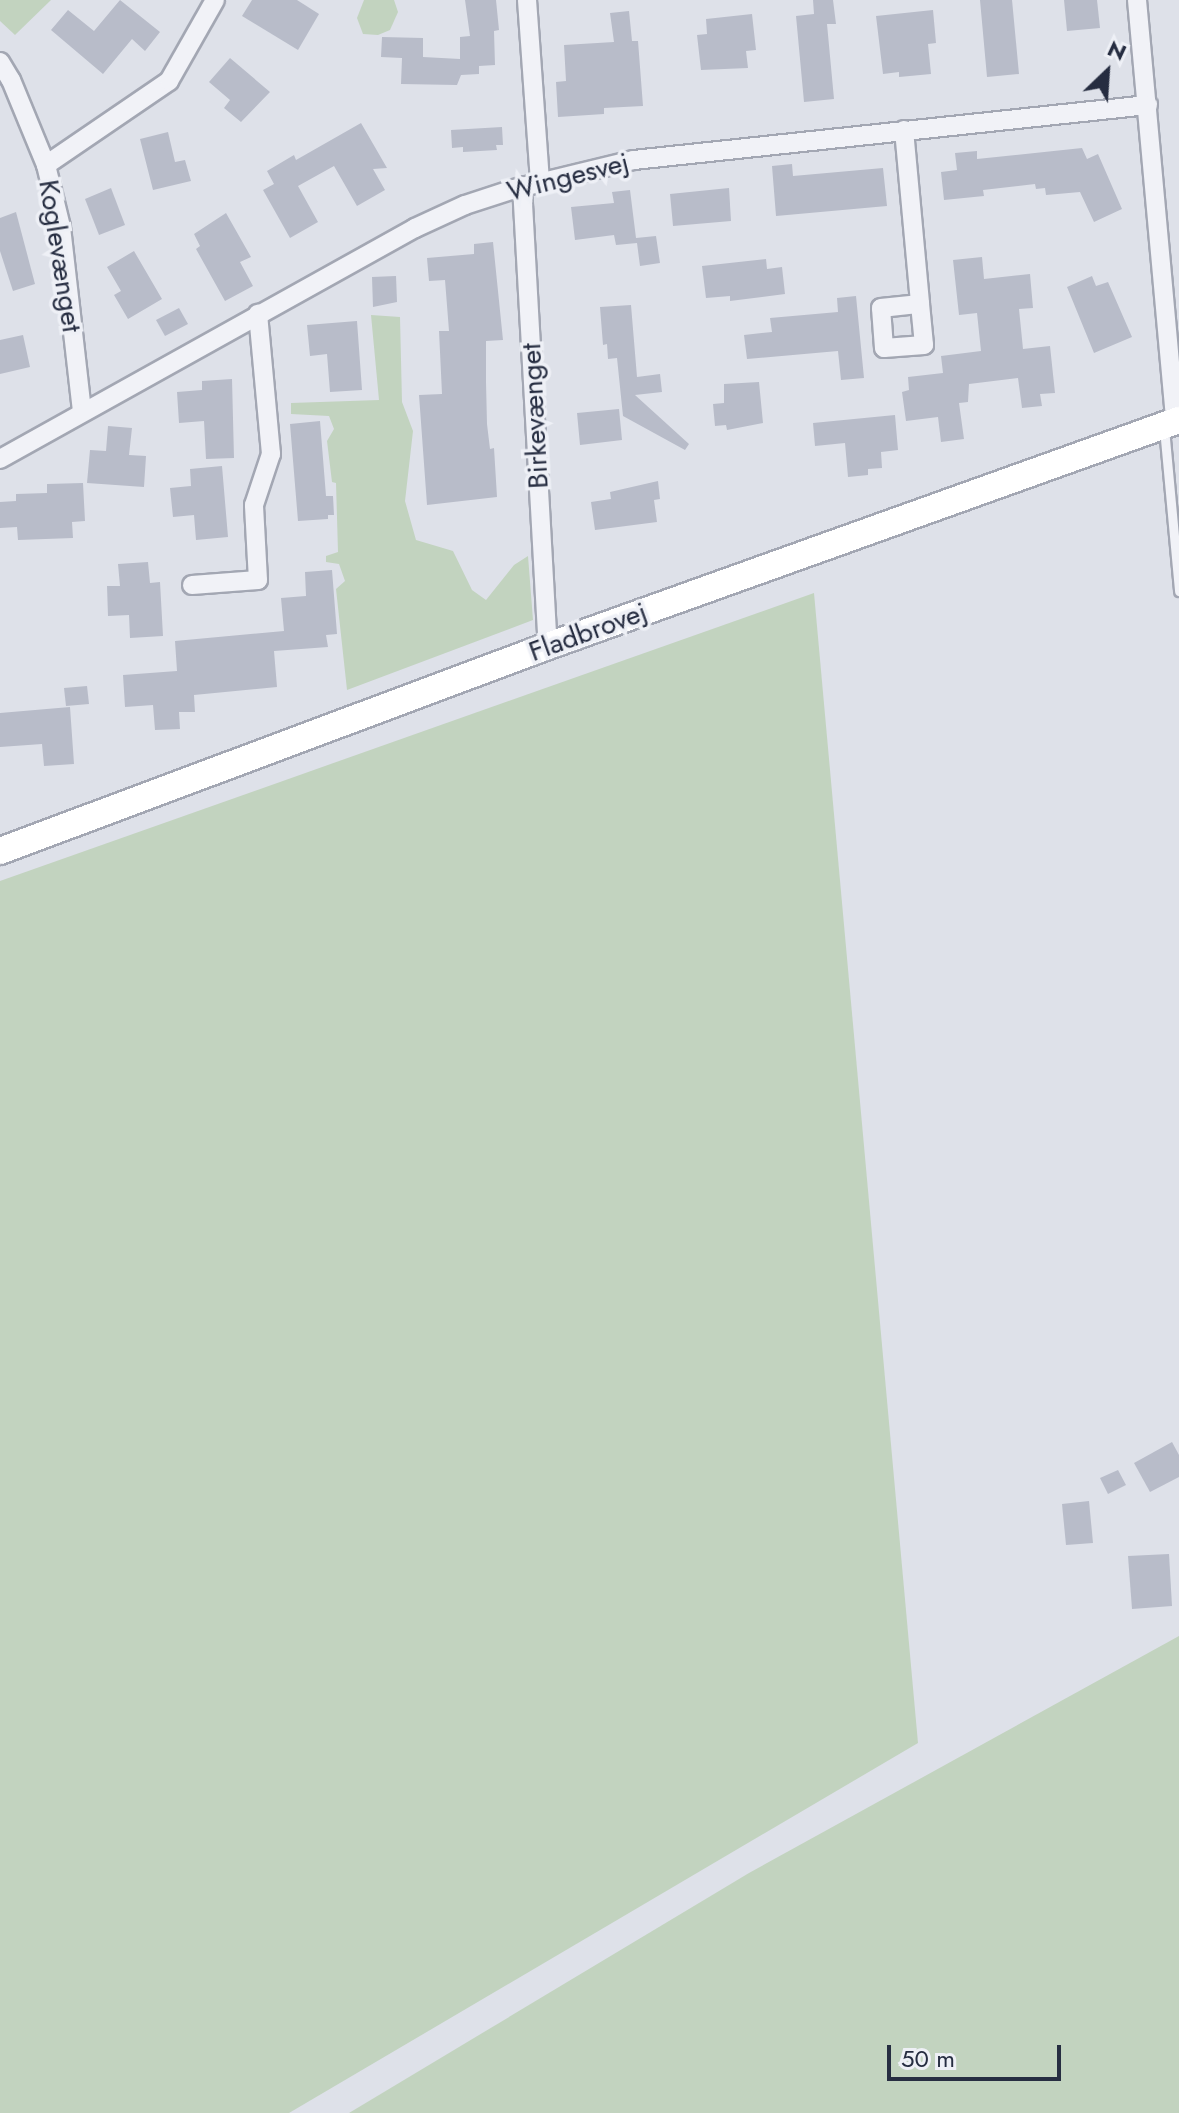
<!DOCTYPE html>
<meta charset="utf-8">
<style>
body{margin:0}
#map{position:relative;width:1179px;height:2113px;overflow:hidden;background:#dee1e9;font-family:Jost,sans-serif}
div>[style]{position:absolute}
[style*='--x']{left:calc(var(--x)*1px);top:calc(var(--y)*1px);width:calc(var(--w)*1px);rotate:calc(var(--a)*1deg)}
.green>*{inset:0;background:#c2d3bf}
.building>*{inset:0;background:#b8bcc9}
.roads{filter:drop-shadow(2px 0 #a3a7b3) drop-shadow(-2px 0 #a3a7b3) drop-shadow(0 2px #a3a7b3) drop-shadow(0 -2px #a3a7b3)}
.service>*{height:9px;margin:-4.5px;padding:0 4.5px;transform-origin:4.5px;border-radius:4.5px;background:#f1f2f7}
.minor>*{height:18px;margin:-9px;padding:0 9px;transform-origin:9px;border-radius:9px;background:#f1f2f7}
.secondary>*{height:26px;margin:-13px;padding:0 13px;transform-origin:13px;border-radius:13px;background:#fff}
span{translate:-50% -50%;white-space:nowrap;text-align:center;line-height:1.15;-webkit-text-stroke:7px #eef0f6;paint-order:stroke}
.street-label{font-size:28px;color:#262d41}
.north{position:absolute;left:1067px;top:32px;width:80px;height:80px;-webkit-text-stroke:6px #eef0f6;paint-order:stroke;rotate:25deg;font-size:22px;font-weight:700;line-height:32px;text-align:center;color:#262d41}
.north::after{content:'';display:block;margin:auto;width:28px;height:36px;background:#262d41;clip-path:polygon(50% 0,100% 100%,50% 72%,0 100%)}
.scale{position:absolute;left:887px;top:2045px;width:174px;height:36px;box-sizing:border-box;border:4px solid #262d41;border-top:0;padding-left:10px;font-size:24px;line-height:28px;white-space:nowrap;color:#262d41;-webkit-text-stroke:6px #eef0f6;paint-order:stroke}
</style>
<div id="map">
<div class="green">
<div style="clip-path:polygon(0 0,51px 0,15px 35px,0 21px)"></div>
<div style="clip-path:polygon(364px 0,394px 0,398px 12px,390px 30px,378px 35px,363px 34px,357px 18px)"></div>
<div style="clip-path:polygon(371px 315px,400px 317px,402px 402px,413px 431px,405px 501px,416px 540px,453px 551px,472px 590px,486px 600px,514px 565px,528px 556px,533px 620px,347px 690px,336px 589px,345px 581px,339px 564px,326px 562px,326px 556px,338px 552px,336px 483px,332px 482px,327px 441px,334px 429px,329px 416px,291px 414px,291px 403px,379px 400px)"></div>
<div style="clip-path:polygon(814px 593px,918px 1743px,289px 2113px,0 2113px,0 881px)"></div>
<div style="clip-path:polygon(1179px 1636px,1179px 2113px,349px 2113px,749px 1873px)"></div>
</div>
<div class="building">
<div style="clip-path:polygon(120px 0,160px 32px,145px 51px,132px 39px,103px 74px,51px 30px,68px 10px,94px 31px)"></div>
<div style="clip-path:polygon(252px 0,297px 0,319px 14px,298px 50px,242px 16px)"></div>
<div style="clip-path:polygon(465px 0,496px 0,499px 30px,494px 31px,495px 65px,479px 66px,479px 74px,461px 75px,457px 85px,401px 84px,402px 58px,381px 57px,382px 37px,423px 38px,423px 57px,460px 59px,460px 37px,470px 36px)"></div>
<div style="clip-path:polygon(813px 0,833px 0,836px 24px,827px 24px,834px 99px,804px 102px,796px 16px,814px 14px)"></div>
<div style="clip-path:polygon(980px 0,1012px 0,1019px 74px,987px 77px)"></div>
<div style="clip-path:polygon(1064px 0,1097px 0,1100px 28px,1067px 31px)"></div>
<div style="clip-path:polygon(933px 10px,936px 43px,928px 44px,931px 74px,899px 77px,899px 72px,883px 74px,876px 16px)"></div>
<div style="clip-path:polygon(629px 11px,632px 41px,638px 41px,643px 106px,604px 108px,604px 114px,558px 117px,556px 82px,566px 81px,564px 45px,614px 42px,610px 13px)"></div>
<div style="clip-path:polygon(752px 14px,756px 50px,746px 51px,748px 68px,701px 70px,697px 35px,707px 34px,706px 19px)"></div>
<div style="clip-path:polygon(230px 58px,270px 92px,241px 122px,224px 108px,230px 100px,209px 82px)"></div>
<div style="clip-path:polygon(361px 123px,387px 168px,373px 169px,385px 190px,357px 206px,334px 166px,298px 186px,318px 222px,290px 238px,263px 190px,274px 184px,267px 171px,294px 155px,296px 160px)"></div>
<div style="clip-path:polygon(502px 127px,503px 145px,496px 145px,497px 150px,463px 152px,463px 147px,452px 148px,451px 130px)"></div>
<div style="clip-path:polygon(168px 132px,175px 162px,185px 160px,191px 181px,153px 190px,140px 139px)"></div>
<div style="clip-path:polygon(1082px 148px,1087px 159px,1098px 154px,1122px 209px,1094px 222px,1080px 192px,1046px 195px,1045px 188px,1036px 189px,1035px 184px,983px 190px,984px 196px,944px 200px,941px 172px,957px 170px,955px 153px,977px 151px,977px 159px)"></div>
<div style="clip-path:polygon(792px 164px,793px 176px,883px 168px,887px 206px,776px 216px,772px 166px)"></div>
<div style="clip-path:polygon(111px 188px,125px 225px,99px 235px,85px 199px)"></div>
<div style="clip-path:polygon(729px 188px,731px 221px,673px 226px,670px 194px)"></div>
<div style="clip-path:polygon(630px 190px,636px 238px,656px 236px,660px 263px,640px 266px,637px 243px,616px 245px,614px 235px,575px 240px,571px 207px,614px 203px,612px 192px)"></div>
<div style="clip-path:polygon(16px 212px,35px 284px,13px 291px,0 251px,0 218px)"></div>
<div style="clip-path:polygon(226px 213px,251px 257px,240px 262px,253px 286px,225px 301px,196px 249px,200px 246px,194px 234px)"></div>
<div style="clip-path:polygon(493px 242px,503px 340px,486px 341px,486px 382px,487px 424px,490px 449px,494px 448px,497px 497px,427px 505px,419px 395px,442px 394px,439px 331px,449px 331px,445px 280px,429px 281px,427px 258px,474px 254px,474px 244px)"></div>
<div style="clip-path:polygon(134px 251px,162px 299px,128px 319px,114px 295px,121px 291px,107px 267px)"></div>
<div style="clip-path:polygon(982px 257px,984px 279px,1030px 274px,1033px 308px,1019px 309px,1023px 349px,1050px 346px,1055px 393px,1040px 394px,1042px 406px,1022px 408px,1018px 378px,969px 384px,968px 402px,959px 403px,964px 439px,941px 442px,938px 417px,906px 421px,902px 392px,909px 390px,908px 377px,943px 373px,941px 356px,981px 351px,977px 313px,959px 315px,953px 260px)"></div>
<div style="clip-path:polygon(766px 259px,767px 269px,782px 267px,785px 294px,730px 301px,730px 296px,706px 298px,702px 266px)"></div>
<div style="clip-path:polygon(396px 276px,397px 302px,373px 307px,372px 277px)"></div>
<div style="clip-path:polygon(1092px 276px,1096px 286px,1108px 282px,1132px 337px,1094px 353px,1067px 287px)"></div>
<div style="clip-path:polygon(856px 296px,864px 378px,841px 380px,838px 351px,747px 359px,744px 335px,772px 332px,770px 318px,838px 312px,837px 298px)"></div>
<div style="clip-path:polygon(631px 305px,637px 377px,660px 374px,662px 392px,635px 395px,689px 444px,685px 450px,623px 416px,617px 358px,608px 359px,607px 344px,603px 345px,600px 307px)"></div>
<div style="clip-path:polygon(179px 308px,188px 324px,165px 336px,156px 320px)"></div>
<div style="clip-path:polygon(357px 321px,362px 390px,330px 392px,327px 354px,310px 356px,307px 325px)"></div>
<div style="clip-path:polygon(23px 335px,30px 367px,0 374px,0 340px)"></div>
<div style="clip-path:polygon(232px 379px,234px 458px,206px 459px,204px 421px,179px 423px,177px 392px,202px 390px,202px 381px)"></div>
<div style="clip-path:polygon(759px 382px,763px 423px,727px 430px,726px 425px,715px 426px,713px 404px,724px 403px,724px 384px)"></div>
<div style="clip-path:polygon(619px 409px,622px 440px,580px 445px,577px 413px)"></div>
<div style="clip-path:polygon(895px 415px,898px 450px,881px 452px,882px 468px,868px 469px,868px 475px,848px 477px,845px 443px,815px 446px,813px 423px)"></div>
<div style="clip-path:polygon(320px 421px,326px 496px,333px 496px,334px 515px,328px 515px,328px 519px,298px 521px,290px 424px)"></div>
<div style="clip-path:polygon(108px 426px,132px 428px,129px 455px,146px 456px,144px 487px,87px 483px,90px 450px,106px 451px)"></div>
<div style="clip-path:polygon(222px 466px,228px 537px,196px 540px,194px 515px,173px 517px,170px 488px,191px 486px,190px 469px)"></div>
<div style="clip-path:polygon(658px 481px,660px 499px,654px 500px,657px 522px,595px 530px,591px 502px,611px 499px,610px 492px)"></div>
<div style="clip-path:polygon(83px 483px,85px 521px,72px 522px,73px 538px,18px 540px,17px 527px,0 528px,0 502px,16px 501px,16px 494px,47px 493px,47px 484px)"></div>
<div style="clip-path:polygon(148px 562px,150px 583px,160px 582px,163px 636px,130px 638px,129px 615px,108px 616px,107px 586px,120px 586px,118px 564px)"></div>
<div style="clip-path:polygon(332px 570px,337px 634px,326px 635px,328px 647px,274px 651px,277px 687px,194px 695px,195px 712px,179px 712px,180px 729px,155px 730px,153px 705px,125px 707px,123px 675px,177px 671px,175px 641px,284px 631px,281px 598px,306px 596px,305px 572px)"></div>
<div style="clip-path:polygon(87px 686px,89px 704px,66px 706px,64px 688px)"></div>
<div style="clip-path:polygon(70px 707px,74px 764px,44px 766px,42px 744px,0 747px,0 713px)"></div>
<div style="clip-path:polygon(1172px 1442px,1179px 1455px,1179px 1477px,1150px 1492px,1134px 1463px)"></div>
<div style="clip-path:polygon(1118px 1470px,1126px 1485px,1108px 1494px,1100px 1478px)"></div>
<div style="clip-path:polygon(1089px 1501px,1093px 1543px,1066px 1545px,1062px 1504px)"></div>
<div style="clip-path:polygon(1169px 1554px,1172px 1606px,1132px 1609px,1128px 1556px)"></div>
</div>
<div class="roads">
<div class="service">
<div style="--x:1164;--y:428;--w:164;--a:84.7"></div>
</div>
<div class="minor">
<div style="--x:527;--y:0;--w:181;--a:85.9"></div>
<div style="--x:1137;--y:0;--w:423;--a:84.8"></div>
<div style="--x:0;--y:62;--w:21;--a:59"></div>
<div style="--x:11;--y:80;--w:92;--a:67.6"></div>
<div style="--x:46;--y:165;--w:64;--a:76.4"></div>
<div style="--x:61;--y:227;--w:186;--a:83.5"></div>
<div style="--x:904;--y:130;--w:175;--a:84.7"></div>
<div style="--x:920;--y:304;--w:41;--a:84.4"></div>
<div style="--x:924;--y:345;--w:40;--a:175.7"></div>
<div style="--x:884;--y:348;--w:40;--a:-94.3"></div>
<div style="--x:881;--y:308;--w:39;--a:-6"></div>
<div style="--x:46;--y:165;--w:149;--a:-34.3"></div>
<div style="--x:169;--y:81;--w:93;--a:-60.4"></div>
<div style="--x:522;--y:186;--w:461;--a:86.8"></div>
<div style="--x:0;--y:459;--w:475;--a:-29.1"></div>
<div style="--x:415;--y:228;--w:55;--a:-24.7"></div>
<div style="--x:465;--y:205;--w:52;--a:-18.1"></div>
<div style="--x:514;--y:189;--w:123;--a:-13.6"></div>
<div style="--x:634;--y:160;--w:517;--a:-6.11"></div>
<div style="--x:192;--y:585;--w:66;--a:-4.3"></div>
<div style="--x:258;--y:580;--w:75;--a:-93.1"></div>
<div style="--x:254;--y:505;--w:54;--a:-71.6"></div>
<div style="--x:271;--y:454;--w:141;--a:-95.3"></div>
</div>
<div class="secondary">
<div style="--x:0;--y:851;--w:585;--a:-20.51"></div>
<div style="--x:548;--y:646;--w:670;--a:-19.71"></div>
</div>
</div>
<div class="street-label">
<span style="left:568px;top:177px;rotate:-14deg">Wingesvej</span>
<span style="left:60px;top:256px;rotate:81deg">Koglevænget</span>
<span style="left:535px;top:416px;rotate:-93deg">Birkevænget</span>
<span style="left:588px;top:632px;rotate:-20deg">Fladbrovej</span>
</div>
<div class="north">N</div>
<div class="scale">50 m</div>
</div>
